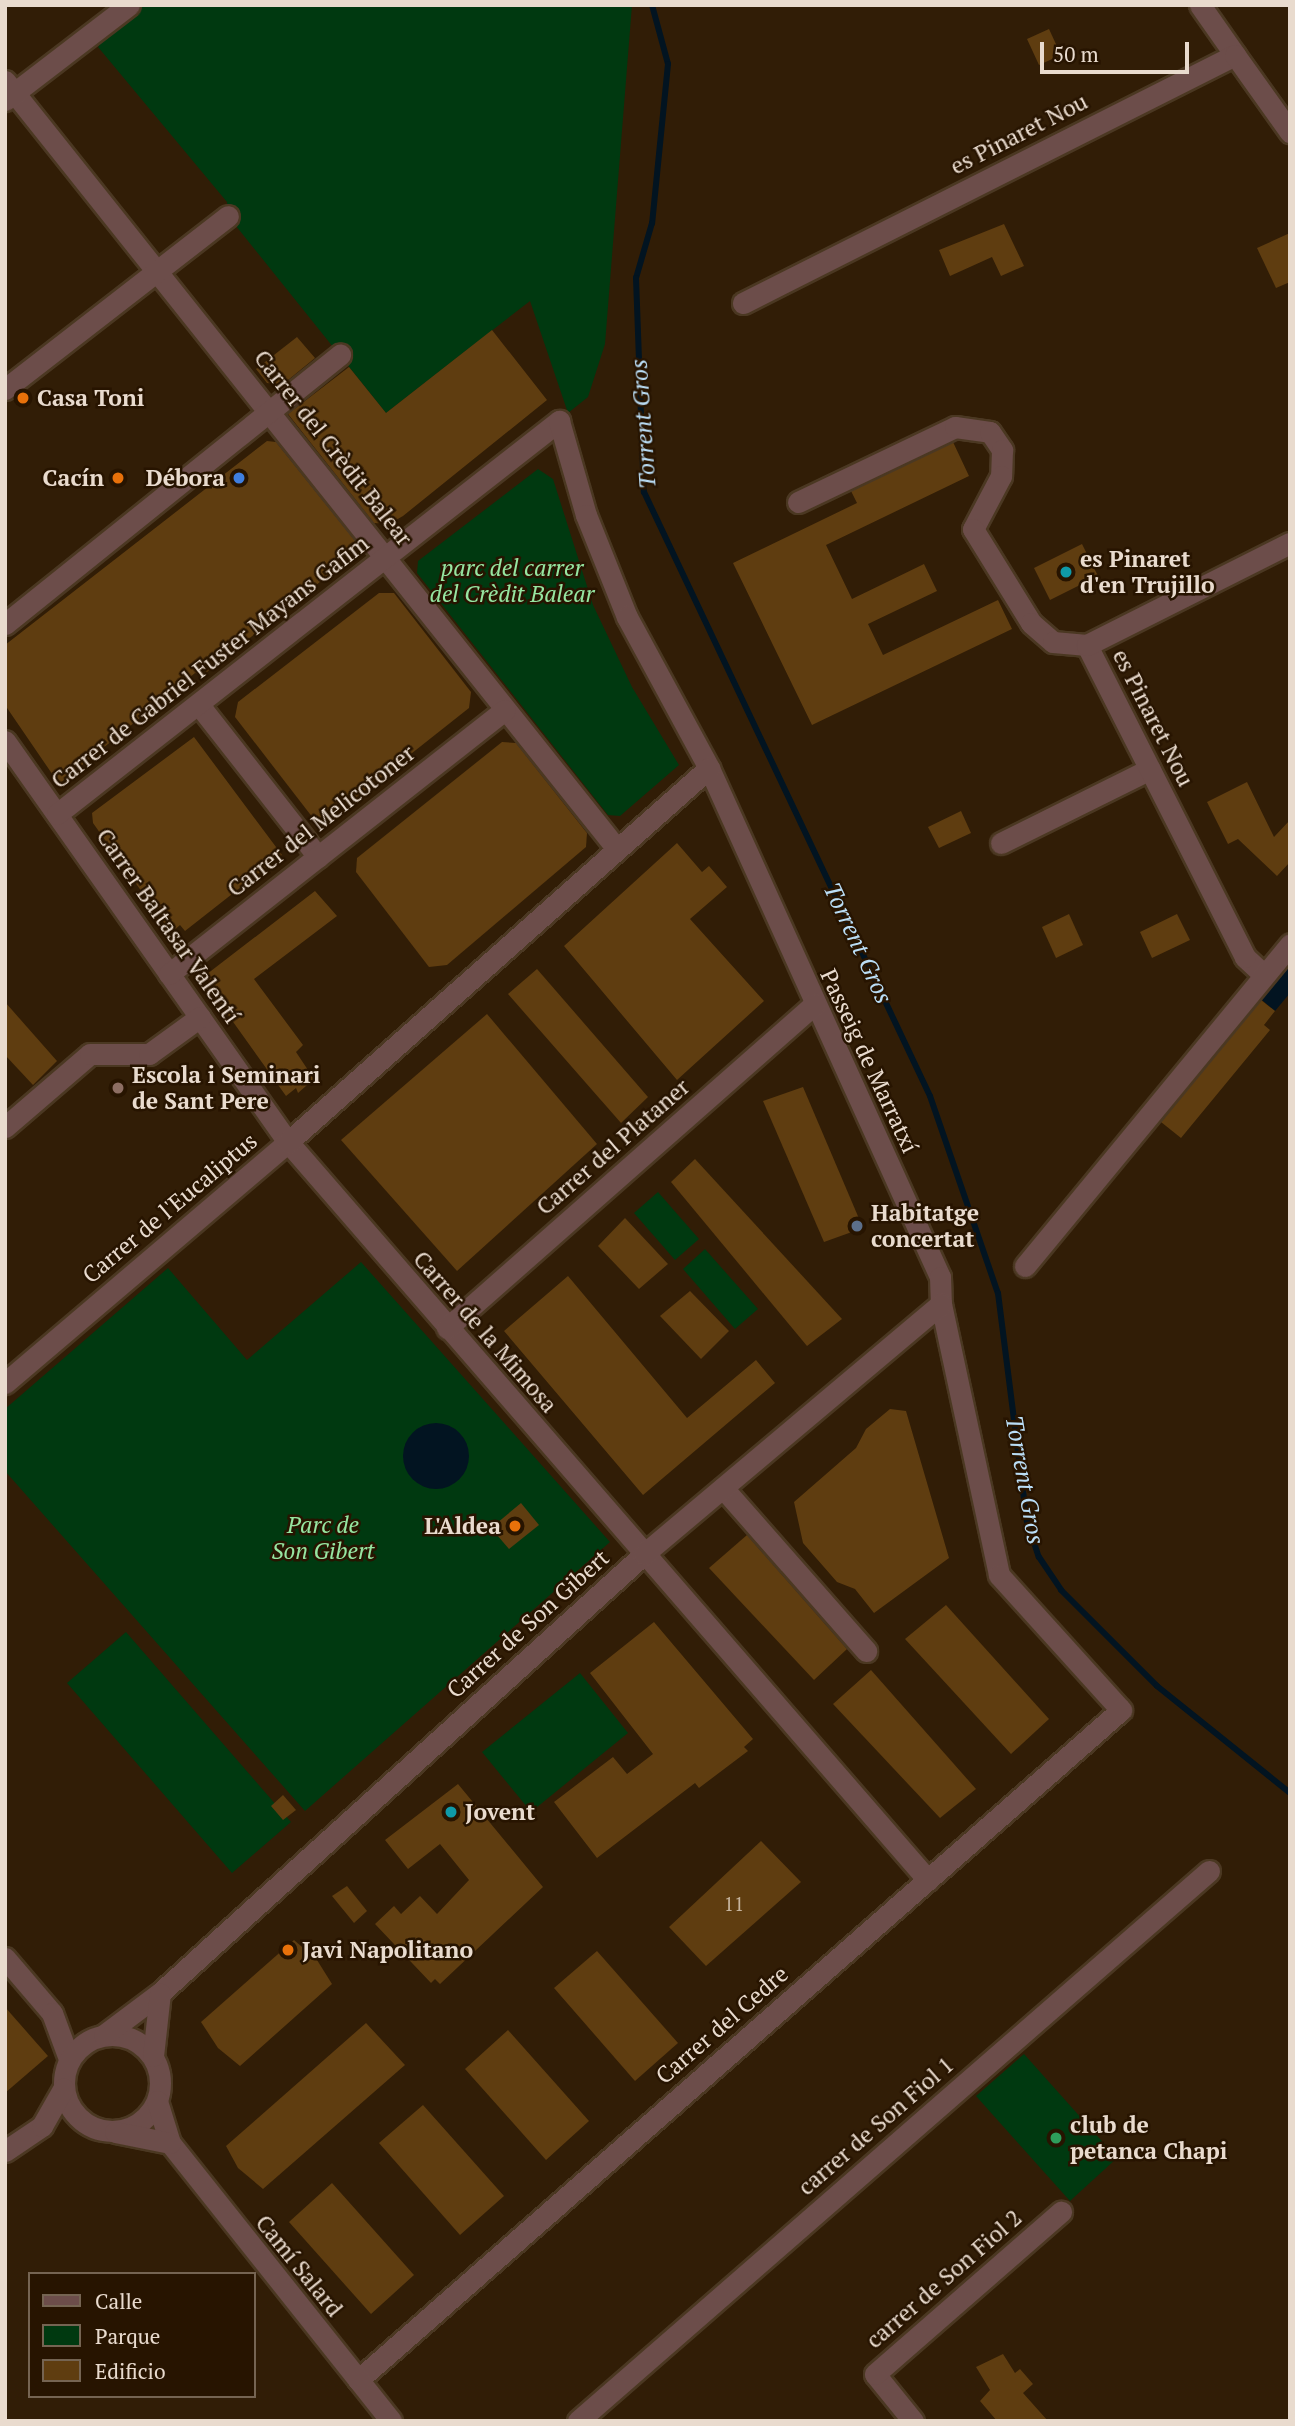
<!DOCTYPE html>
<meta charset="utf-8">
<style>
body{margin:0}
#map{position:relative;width:1295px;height:2426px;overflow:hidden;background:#311d06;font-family:"PT Serif",serif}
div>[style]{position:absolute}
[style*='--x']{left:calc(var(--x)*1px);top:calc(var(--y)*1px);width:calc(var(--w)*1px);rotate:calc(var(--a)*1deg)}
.green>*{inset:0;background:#003910}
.water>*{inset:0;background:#021421}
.round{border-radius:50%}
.stream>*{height:6px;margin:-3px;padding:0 3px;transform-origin:3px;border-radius:3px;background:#021421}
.building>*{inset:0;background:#5f3d10}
.roads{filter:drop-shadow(2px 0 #4b3822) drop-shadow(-2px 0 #4b3822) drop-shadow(0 2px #4b3822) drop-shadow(0 -2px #4b3822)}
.minor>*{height:21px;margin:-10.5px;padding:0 10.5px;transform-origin:10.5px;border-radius:10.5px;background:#6c4d4a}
.minor>.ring{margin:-10.5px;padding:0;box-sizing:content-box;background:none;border:21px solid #6c4d4a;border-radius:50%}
.dots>*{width:19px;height:19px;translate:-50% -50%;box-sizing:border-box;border:4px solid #271400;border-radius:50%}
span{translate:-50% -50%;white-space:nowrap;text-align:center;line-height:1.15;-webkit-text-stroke:5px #271400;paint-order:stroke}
.number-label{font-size:19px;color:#c6b49e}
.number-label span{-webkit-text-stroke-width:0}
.street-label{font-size:23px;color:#e9dbce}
.poi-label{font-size:23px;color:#e9dbce;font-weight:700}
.left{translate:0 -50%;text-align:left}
.right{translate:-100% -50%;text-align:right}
.park-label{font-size:23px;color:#96e6a1;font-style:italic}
.water-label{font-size:24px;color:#baddf5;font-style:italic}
.frame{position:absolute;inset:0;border:7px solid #e9dbce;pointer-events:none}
.legend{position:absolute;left:28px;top:2272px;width:228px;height:126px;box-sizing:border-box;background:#271400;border:2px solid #756452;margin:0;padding:9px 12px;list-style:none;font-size:21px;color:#e9dbce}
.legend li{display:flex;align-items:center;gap:14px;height:35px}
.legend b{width:35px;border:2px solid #756452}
.scale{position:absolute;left:1040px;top:42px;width:149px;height:32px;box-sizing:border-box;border:4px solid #e9dbce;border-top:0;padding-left:9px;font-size:21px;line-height:24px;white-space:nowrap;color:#e9dbce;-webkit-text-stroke:5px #271400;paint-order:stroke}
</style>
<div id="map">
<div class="green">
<div style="clip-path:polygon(129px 5px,632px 5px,605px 344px,588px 397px,568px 413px,530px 301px,386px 413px,228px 216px,227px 202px,98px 47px)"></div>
<div style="clip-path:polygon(538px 469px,553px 479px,593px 605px,632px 687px,679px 765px,620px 816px,608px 815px,417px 573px,418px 561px)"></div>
<div style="clip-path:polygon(658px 1192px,699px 1239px,675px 1260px,634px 1213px)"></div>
<div style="clip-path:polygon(705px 1249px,758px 1309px,735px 1329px,683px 1269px)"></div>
<div style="clip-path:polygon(361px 1262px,610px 1542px,305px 1811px,5px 1471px,5px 1409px,168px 1268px,247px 1360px)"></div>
<div style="clip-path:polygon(126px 1632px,291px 1822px,232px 1873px,67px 1683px)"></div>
<div style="clip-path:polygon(580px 1673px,628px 1733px,531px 1812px,482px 1752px)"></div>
<div style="clip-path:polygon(1024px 2054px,1117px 2158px,1070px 2201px,976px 2096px)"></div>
</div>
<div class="water">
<div style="clip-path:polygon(1290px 957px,1290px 993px,1275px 1011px,1256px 995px)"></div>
<div class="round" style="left:403px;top:1423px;width:66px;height:66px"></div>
</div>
<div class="stream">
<div style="--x:652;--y:5;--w:61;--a:74.8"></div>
<div style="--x:668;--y:64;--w:160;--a:95.7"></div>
<div style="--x:652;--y:223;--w:57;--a:106.2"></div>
<div style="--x:636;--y:278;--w:214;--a:87.9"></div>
<div style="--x:644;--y:492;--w:668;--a:64.66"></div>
<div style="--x:930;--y:1096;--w:208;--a:71"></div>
<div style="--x:998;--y:1293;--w:230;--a:82.8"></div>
<div style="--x:1027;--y:1521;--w:38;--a:72"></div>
<div style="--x:1039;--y:1557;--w:40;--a:56"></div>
<div style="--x:1061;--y:1590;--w:136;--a:45"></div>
<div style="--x:1157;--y:1686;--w:171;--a:38.8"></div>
</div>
<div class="building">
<div style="clip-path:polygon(1049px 29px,1061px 55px,1039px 65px,1027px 39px)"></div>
<div style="clip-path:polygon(1004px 224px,1024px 266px,1001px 276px,992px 257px,950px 276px,939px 250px)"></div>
<div style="clip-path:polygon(1290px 233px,1290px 282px,1276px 288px,1257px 248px)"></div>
<div style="clip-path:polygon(492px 330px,547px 400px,403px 516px,389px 524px,374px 523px,288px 414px,349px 367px,386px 413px)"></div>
<div style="clip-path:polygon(297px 337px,315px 358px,282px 385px,267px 383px,256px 369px)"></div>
<div style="clip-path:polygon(267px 441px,276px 442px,356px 542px,355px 555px,328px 571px,330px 574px,202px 676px,195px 673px,59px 784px,5px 705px,5px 645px)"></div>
<div style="clip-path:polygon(953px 442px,969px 476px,826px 545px,852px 599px,924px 564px,937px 591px,868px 624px,883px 655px,998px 600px,1012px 629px,812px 725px,733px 563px,857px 503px,851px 491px)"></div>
<div style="clip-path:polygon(1082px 544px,1098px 576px,1050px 600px,1034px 568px)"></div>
<div style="clip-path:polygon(379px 593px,394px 593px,471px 692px,469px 708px,330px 818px,313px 818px,235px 717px,238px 702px)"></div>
<div style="clip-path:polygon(194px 737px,282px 855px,185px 931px,180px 925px,171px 933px,93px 823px,92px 813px)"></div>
<div style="clip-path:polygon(502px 742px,516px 743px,587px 833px,586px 847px,447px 965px,429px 967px,356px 872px,357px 858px)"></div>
<div style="clip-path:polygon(1247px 782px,1274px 837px,1290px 820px,1290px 862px,1277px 876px,1238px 839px,1228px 844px,1207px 802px)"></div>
<div style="clip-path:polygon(961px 811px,971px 833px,939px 848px,928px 827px)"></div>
<div style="clip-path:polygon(677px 843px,702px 872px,709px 866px,727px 887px,690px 919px,764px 1001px,677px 1080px,564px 946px)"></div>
<div style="clip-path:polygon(315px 891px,337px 916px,254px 979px,303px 1045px,296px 1052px,314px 1079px,298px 1093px,296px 1088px,286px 1096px,206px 984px,210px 978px,207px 974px)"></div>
<div style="clip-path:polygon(1069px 914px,1083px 945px,1056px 958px,1042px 927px)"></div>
<div style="clip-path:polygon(1177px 914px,1190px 940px,1152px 958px,1140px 932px)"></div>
<div style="clip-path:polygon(537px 969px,648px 1097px,621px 1123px,508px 994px)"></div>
<div style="clip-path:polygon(1261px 1000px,1275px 1011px,1264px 1025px,1270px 1030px,1181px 1138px,1161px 1122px)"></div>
<div style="clip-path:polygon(5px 1002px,57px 1061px,33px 1085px,5px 1055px)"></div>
<div style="clip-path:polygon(487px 1014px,597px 1144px,457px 1271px,341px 1140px)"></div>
<div style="clip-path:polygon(803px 1087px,863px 1228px,824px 1242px,763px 1101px)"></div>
<div style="clip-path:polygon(695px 1159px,842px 1319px,807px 1346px,671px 1182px)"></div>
<div style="clip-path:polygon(625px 1218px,668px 1264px,639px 1289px,598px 1246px)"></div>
<div style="clip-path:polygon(568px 1276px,687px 1418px,756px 1360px,775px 1383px,643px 1495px,504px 1331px)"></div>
<div style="clip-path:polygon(690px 1291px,729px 1331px,701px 1359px,660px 1316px)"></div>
<div style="clip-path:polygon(890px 1409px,906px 1411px,949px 1558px,874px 1613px,855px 1589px,837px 1582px,803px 1543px,794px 1502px,856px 1448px,866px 1429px)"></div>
<div style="clip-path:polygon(521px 1503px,539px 1525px,509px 1549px,491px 1528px)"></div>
<div style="clip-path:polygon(747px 1535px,847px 1649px,814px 1680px,709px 1568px)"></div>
<div style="clip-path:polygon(946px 1605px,1049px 1719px,1011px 1754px,905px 1639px)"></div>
<div style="clip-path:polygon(654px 1622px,753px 1739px,744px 1747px,748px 1751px,699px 1788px,695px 1783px,597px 1858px,554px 1802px,613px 1757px,627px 1774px,653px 1754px,590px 1673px)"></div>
<div style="clip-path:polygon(871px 1670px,976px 1789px,940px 1818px,833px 1704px)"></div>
<div style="clip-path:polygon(458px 1784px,543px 1887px,440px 1984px,435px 1979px,431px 1983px,375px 1924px,394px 1906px,401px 1914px,420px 1896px,437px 1914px,469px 1880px,440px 1844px,408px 1869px,385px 1840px)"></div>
<div style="clip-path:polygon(283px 1795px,296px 1810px,283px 1820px,271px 1806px)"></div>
<div style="clip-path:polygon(761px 1841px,801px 1882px,706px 1966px,669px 1927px)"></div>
<div style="clip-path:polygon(347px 1886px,367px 1911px,354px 1923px,332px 1896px)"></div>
<div style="clip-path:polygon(294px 1940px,317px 1960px,332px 1984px,240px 2066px,218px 2048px,201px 2022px)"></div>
<div style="clip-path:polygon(597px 1951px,678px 2043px,635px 2081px,554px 1988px)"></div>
<div style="clip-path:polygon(5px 2007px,48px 2056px,5px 2093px)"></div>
<div style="clip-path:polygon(366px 2023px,405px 2065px,263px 2189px,238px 2168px,226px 2146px)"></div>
<div style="clip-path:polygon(508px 2030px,589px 2121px,546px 2160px,465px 2069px)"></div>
<div style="clip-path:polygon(423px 2105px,504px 2196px,460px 2235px,379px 2143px)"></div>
<div style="clip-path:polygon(332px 2183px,414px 2275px,371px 2314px,289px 2222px)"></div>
<div style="clip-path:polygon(1003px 2354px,1015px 2373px,1020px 2369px,1033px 2384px,1023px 2393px,1048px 2421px,997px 2421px,980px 2401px,990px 2390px,976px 2367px)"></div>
</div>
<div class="roads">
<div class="minor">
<div style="--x:1200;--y:5;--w:61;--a:55"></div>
<div style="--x:5;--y:81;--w:982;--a:51.45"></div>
<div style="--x:5;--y:100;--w:156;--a:-37.5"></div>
<div style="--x:743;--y:303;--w:551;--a:-26.75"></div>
<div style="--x:1235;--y:55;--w:95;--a:54.5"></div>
<div style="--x:5;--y:389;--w:282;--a:-37.8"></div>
<div style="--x:798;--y:502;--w:174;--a:-25.5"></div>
<div style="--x:955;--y:427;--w:35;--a:8"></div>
<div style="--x:990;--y:432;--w:22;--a:56"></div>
<div style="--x:1002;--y:450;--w:26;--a:92"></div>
<div style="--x:1001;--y:476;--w:60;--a:117.8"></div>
<div style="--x:973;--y:529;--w:110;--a:58.3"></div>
<div style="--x:1031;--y:623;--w:29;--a:41"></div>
<div style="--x:1053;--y:642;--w:34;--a:5"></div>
<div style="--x:5;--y:624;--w:430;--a:-38.8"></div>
<div style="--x:199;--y:705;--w:193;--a:51.9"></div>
<div style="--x:5;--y:741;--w:491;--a:54.8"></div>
<div style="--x:288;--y:1142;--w:977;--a:49.07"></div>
<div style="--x:57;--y:814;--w:638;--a:-38.06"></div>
<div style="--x:559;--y:421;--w:98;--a:74"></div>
<div style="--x:586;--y:515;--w:110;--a:68.1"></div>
<div style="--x:627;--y:617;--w:172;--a:61.5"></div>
<div style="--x:709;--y:768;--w:559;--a:65.59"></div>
<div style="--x:940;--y:1277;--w:27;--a:88"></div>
<div style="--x:941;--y:1304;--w:277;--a:77.9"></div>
<div style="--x:999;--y:1575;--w:182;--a:47.9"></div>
<div style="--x:1121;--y:1710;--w:1015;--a:138.71"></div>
<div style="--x:1001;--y:843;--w:166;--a:-26.4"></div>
<div style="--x:169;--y:974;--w:427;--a:-38.2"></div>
<div style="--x:1263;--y:974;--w:25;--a:-137"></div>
<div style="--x:1245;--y:957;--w:350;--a:-116.9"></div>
<div style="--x:1087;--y:645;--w:227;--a:-26.7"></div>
<div style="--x:5;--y:1127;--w:112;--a:-40.7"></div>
<div style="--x:90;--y:1054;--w:59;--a:0"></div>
<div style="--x:149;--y:1054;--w:63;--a:-36"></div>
<div style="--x:1025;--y:1266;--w:417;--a:-50.5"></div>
<div style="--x:447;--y:1328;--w:490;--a:-41.4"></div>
<div style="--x:5;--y:1383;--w:372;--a:-40.4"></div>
<div style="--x:288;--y:1142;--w:563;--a:-41.62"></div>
<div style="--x:723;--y:1488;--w:217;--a:48.7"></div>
<div style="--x:5;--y:1958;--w:72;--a:49.5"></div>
<div style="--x:52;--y:2013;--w:49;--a:69.7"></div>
<div class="ring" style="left:64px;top:2035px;width:75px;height:75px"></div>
<div style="--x:104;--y:2035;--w:70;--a:-36.9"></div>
<div style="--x:160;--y:1993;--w:653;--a:-42.21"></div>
<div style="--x:644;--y:1554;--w:388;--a:-40.1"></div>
<div style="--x:153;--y:2056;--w:63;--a:-83.7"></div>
<div style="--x:157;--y:2101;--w:44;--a:72.8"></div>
<div style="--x:170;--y:2143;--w:355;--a:51.5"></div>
<div style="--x:115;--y:2132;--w:56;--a:11.3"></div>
<div style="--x:5;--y:2151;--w:45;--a:-34"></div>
<div style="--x:42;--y:2126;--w:43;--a:-60.4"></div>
<div style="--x:578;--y:2421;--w:837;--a:-41.08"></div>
<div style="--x:913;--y:2421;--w:60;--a:-129"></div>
<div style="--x:875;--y:2374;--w:247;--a:-41.1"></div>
</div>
</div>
<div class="dots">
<div style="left:23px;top:398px;background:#e8710a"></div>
<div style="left:118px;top:478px;background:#e8710a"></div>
<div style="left:239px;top:478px;background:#3f7fe0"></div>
<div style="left:1066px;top:572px;background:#0f9aa8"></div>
<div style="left:118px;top:1088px;background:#8d6e63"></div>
<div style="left:857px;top:1226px;background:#5c6f8a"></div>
<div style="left:515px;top:1526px;background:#e8710a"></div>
<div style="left:451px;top:1812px;background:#0f9aa8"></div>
<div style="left:288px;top:1950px;background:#e8710a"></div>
<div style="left:1056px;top:2138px;background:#2e9e5b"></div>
</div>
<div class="number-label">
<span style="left:734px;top:1904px">11</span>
</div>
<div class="street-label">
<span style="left:1019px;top:134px;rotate:-27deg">es Pinaret Nou</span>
<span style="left:333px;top:448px;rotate:52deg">Carrer del Crèdit Balear</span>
<span style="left:210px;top:662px;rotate:-38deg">Carrer de Gabriel Fuster Mayans Gafim</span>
<span style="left:1153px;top:718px;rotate:63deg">es Pinaret Nou</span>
<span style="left:321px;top:821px;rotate:-38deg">Carrer del Melicotoner</span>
<span style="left:168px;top:926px;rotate:55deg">Carrer Baltasar Valentí</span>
<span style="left:869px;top:1061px;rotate:65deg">Passeig de Marratxí</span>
<span style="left:613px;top:1147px;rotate:-41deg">Carrer del Plataner</span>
<span style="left:170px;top:1208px;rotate:-40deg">Carrer de l'Eucaliptus</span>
<span style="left:485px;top:1332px;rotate:49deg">Carrer de la Mimosa</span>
<span style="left:528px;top:1624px;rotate:-42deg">Carrer de Son Gibert</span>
<span style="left:722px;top:2025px;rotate:-41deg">Carrer del Cedre</span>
<span style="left:876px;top:2126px;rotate:-41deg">carrer de Son Fiol 1</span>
<span style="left:299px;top:2266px;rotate:51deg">Camí Salard</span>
<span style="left:944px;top:2279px;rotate:-41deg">carrer de Son Fiol 2</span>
</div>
<div class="poi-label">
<span class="left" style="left:37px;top:398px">Casa Toni</span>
<span class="right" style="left:104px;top:478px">Cacín</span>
<span class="right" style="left:225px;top:478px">Débora</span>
<span class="left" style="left:1080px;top:572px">es Pinaret<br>d'en Trujillo</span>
<span class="left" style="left:132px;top:1088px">Escola i Seminari<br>de Sant Pere</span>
<span class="left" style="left:871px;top:1226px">Habitatge<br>concertat</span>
<span class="right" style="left:501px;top:1526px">L'Aldea</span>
<span class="left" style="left:465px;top:1812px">Jovent</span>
<span class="left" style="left:302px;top:1950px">Javi Napolitano</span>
<span class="left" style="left:1070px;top:2138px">club de<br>petanca Chapi</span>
</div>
<div class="park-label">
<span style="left:512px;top:581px">parc del carrer<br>del Crèdit Balear</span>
<span style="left:323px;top:1538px">Parc de<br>Son Gibert</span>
</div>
<div class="water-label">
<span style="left:643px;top:424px;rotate:-94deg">Torrent Gros</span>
<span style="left:858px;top:943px;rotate:65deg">Torrent Gros</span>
<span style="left:1025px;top:1480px;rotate:80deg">Torrent Gros</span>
</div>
<div class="frame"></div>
<ul class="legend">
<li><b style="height:9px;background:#6c4d4a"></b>Calle</li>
<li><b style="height:19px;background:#003910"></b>Parque</li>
<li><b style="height:19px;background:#5f3d10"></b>Edificio</li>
</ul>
<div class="scale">50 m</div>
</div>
